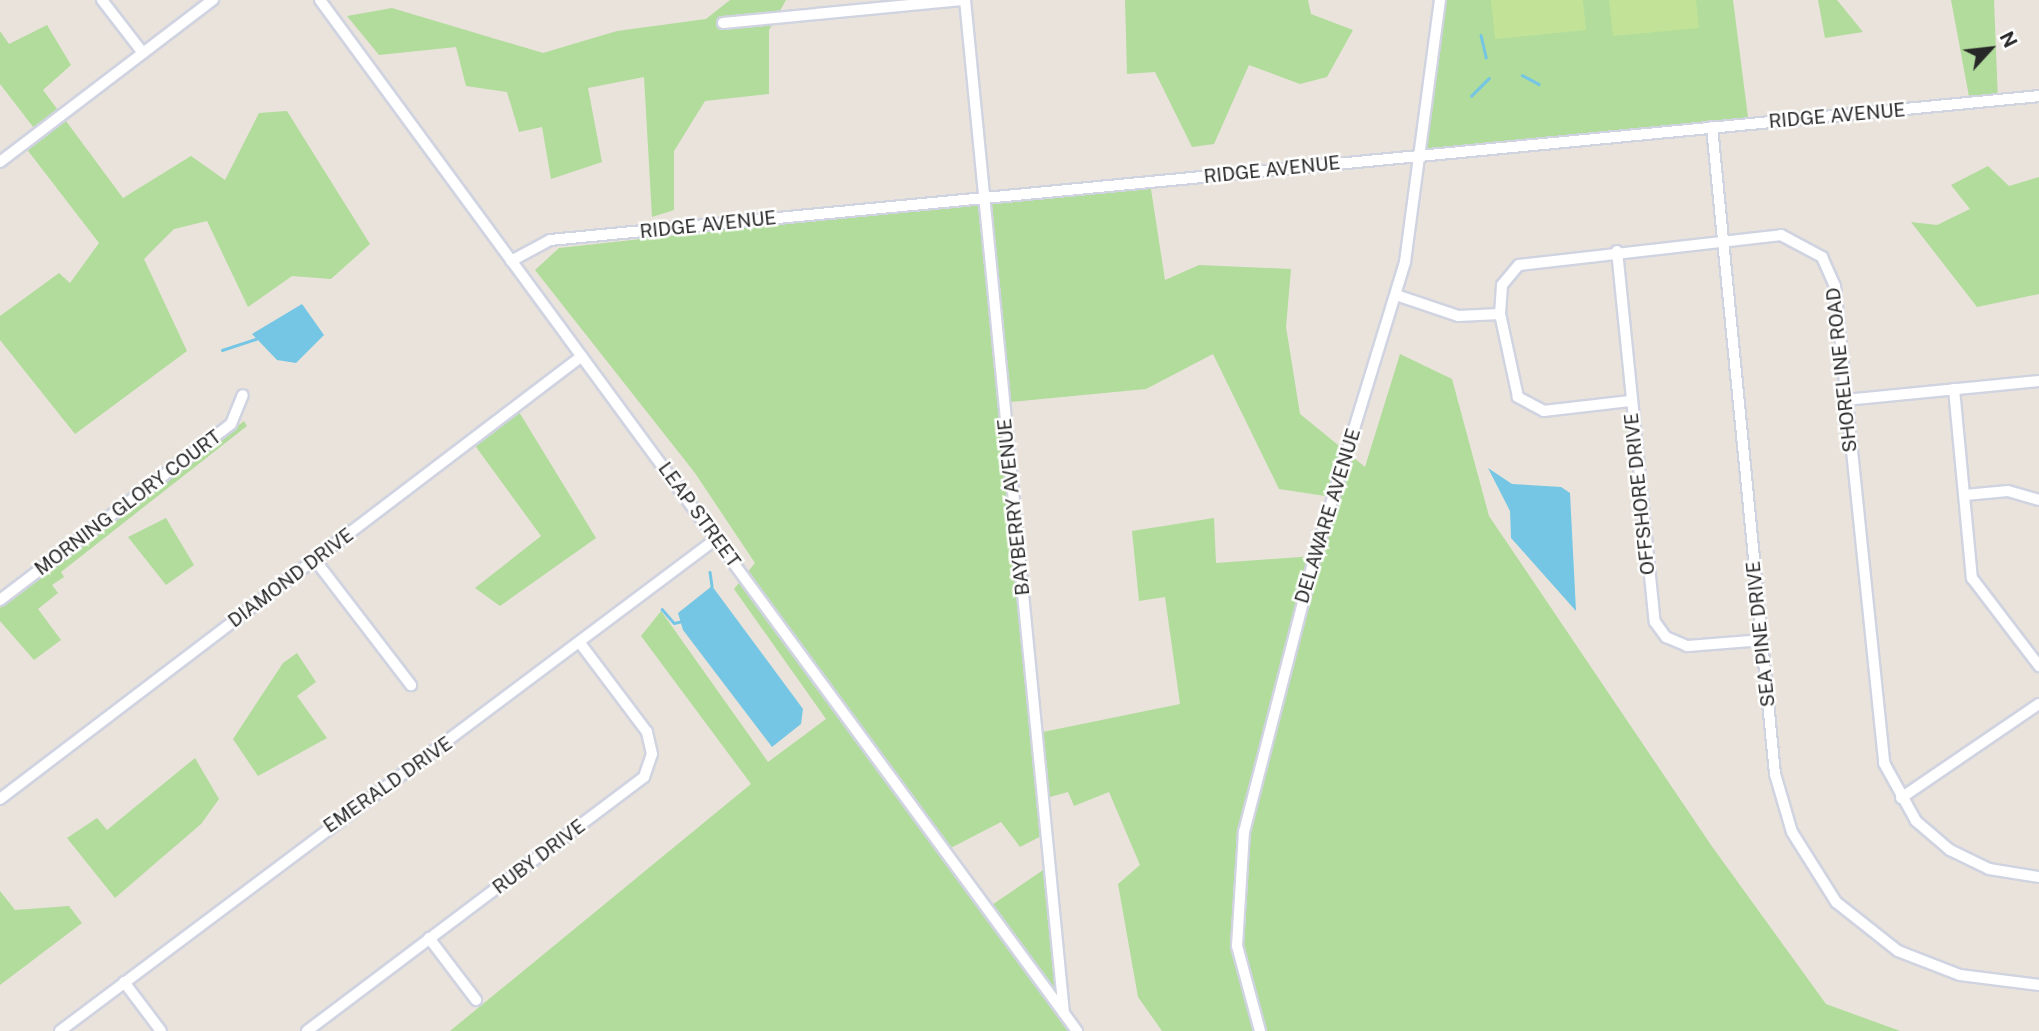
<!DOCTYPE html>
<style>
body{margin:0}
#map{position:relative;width:2039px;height:1031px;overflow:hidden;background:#e9e3db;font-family:"Public Sans",sans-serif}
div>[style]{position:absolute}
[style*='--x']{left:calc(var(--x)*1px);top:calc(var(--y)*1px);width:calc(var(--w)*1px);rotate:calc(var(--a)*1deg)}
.green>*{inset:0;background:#b1dc9b}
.pitch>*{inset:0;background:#c2e397}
.water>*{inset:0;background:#75c6e4}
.stream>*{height:2.5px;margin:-1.25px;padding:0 1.25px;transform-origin:1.25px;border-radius:1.25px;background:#75c6e4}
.roads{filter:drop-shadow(2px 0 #d0d3e0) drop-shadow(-2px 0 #d0d3e0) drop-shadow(0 2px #d0d3e0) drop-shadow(0 -2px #d0d3e0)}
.minor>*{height:10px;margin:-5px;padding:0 5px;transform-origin:5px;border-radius:5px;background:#fff}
span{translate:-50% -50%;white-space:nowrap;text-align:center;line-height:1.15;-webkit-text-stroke:5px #fff;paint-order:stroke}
.street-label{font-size:19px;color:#282828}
.north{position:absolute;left:1955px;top:14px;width:70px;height:70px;-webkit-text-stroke:5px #fff;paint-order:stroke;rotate:63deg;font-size:19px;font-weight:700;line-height:28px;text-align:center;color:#282828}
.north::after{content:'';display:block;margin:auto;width:24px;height:32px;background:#282828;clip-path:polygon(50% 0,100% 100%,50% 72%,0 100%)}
</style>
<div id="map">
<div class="green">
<div style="clip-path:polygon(730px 0,786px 0,769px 30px,769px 94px,705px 101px,674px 151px,674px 210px,652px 217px,644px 77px,588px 88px,602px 162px,551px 179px,542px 127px,519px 132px,507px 92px,466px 86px,456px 47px,379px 55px,347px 16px,392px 8px,543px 53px,617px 31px,706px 19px)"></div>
<div style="clip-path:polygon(1125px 0,1308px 0,1311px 14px,1353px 30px,1327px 77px,1300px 84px,1249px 65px,1214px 144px,1192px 147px,1155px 72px,1127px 74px)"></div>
<div style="clip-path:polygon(1441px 0,1733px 0,1749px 125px,1421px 154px)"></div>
<div style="clip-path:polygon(1818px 0,1837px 0,1863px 32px,1825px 38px)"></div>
<div style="clip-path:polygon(1951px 0,1994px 0,1998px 101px,1971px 107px)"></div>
<div style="clip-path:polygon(47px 25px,71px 65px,43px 90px,123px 198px,191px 156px,225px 180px,259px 113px,287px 111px,370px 244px,331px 279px,292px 276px,248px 307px,207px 221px,174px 229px,144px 259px,187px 351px,75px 434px,0 340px,0 316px,59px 273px,70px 283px,99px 243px,22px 143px,37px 132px,0 84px,0 31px,9px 44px)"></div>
<div style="clip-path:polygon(1988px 166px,2009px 186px,2039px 177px,2039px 294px,1977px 307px,1911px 222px,1937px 225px,1970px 209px,1951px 185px)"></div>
<div style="clip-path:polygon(evenodd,1150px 183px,1165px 280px,1199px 265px,1291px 269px,1286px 327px,1300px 414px,1365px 467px,1400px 354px,1452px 379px,1489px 516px,1711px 845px,1826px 1004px,1900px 1031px,1162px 1031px,1138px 997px,1118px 884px,1140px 865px,1109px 792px,1074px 806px,1068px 792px,1039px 800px,1047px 833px,1020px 847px,1001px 822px,943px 852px,986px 909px,1049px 866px,1065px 1018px,1075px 1031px,450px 1031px,751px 784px,641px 636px,661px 611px,768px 762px,826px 719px,734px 589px,755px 563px,695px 473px,535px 270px,559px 248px,1150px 183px,1213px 354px,1279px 489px,1332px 497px,1315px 556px,1216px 563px,1214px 518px,1132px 531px,1139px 601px,1165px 597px,1180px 704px,1033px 734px,1001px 403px,1146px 389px,1213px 354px)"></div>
<div style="clip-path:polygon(516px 407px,596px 538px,500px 606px,475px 588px,541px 536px,471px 440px)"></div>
<div style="clip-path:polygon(244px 421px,247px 426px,61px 572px,64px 577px,52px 585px,58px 593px,38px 609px,61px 640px,34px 660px,0 621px,0 608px)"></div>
<div style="clip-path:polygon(166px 518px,194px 565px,166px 585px,128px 537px)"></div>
<div style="clip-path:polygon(297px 653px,316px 682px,297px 696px,327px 738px,258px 776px,233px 739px,283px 663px)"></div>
<div style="clip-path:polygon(195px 758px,219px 799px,201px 824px,115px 898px,67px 838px,97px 818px,107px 830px)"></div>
<div style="clip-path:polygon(0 891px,15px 910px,69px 906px,82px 923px,0 985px)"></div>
</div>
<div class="pitch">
<div style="clip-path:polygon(1491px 0,1583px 0,1586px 30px,1495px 39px)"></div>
<div style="clip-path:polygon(1609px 0,1696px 0,1699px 28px,1613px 36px)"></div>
</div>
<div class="water">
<div style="clip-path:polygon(302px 304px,324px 335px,296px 363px,277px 360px,252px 334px)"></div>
<div style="clip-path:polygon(1488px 468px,1512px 484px,1561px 487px,1570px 493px,1576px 611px,1511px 538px,1510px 511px)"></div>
<div style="clip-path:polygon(712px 586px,803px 709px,801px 724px,772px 747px,683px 630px,678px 613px)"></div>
</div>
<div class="stream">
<div style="--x:1481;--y:35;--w:23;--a:77"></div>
<div style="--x:1522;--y:75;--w:19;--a:28"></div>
<div style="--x:1471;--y:96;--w:25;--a:-45"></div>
<div style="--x:222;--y:350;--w:35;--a:-18"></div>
<div style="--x:710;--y:572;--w:14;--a:82"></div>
<div style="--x:662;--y:609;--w:18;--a:49"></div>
<div style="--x:674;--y:623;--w:9;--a:-13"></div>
</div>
<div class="roads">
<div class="minor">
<div style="--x:102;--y:0;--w:67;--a:52.3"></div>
<div style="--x:320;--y:0;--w:1279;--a:53.71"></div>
<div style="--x:965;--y:0;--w:1018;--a:84.42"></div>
<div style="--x:723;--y:23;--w:240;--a:-5.5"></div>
<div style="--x:1712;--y:127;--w:650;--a:84.44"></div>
<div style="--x:1775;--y:774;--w:60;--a:73.7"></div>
<div style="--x:1792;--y:832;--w:83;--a:57.8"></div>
<div style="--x:1836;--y:902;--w:79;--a:38.3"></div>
<div style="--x:1898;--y:951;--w:66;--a:21.2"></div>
<div style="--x:1960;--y:975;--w:80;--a:7.2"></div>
<div style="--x:0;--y:162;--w:268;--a:-37.3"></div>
<div style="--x:1617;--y:251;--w:373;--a:84.2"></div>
<div style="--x:1655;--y:622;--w:19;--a:54"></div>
<div style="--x:1666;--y:637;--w:23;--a:23"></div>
<div style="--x:1687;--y:646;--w:74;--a:-4.6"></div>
<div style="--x:511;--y:261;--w:44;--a:-28.3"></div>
<div style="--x:550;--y:240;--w:1496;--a:-5.52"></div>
<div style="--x:1396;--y:295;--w:65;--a:18.7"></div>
<div style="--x:1458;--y:316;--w:42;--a:-2.7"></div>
<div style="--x:1954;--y:389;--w:190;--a:84.6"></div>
<div style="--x:1972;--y:578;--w:111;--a:52.7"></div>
<div style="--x:1845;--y:400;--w:195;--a:-5.6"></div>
<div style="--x:1630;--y:401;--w:87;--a:173.4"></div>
<div style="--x:1544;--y:411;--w:30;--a:-152"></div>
<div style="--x:1518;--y:397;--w:85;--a:-102.2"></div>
<div style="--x:1500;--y:314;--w:29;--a:-86"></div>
<div style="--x:1502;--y:285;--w:26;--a:-50"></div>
<div style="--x:1519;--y:265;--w:264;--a:-6.5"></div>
<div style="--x:1781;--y:235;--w:47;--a:28.2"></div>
<div style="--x:1822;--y:257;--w:32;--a:66"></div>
<div style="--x:1835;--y:286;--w:480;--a:84.1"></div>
<div style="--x:1884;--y:763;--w:66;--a:61.1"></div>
<div style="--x:1916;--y:821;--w:45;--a:40.5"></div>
<div style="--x:1950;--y:850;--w:43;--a:26"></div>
<div style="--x:1989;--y:869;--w:51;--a:9.1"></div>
<div style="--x:1965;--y:495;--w:43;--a:-5.3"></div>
<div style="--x:2008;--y:491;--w:32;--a:16"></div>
<div style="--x:315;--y:560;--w:158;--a:52.5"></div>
<div style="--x:0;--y:600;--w:290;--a:-37.3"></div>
<div style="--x:231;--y:424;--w:31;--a:-68"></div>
<div style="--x:1901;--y:798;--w:167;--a:-34.3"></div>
<div style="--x:0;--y:799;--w:731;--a:-37.28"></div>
<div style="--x:429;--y:938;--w:78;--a:52.8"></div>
<div style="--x:124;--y:982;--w:61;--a:52.9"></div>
<div style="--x:60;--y:1031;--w:820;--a:-36.87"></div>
<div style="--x:307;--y:1031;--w:422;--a:-37"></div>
<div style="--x:644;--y:777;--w:24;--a:-71"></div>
<div style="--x:652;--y:754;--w:23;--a:-103"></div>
<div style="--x:647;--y:732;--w:111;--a:-127"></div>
<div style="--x:1260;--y:1031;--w:88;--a:-105.1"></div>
<div style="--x:1237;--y:946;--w:114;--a:-86.5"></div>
<div style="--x:1244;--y:832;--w:278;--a:-75.6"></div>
<div style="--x:1313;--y:563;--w:315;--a:-73"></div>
<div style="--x:1405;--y:262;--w:264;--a:-82.4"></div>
</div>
</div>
<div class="street-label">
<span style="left:1837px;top:116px;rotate:-5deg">RIDGE AVENUE</span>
<span style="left:1272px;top:170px;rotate:-6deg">RIDGE AVENUE</span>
<span style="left:708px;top:225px;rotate:-6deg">RIDGE AVENUE</span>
<span style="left:1842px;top:370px;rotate:-96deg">SHORELINE ROAD</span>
<span style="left:1640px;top:494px;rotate:-96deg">OFFSHORE DRIVE</span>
<span style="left:128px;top:503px;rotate:-37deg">MORNING GLORY COURT</span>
<span style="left:1014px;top:507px;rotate:-96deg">BAYBERRY AVENUE</span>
<span style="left:699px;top:515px;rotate:54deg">LEAP STREET</span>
<span style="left:1328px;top:516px;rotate:-73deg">DELAWARE AVENUE</span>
<span style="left:291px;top:578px;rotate:-37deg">DIAMOND DRIVE</span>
<span style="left:1761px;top:634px;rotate:-96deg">SEA PINE DRIVE</span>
<span style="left:388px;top:785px;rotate:-35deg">EMERALD DRIVE</span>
<span style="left:539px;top:857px;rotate:-37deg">RUBY DRIVE</span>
</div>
<div class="north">N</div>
</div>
